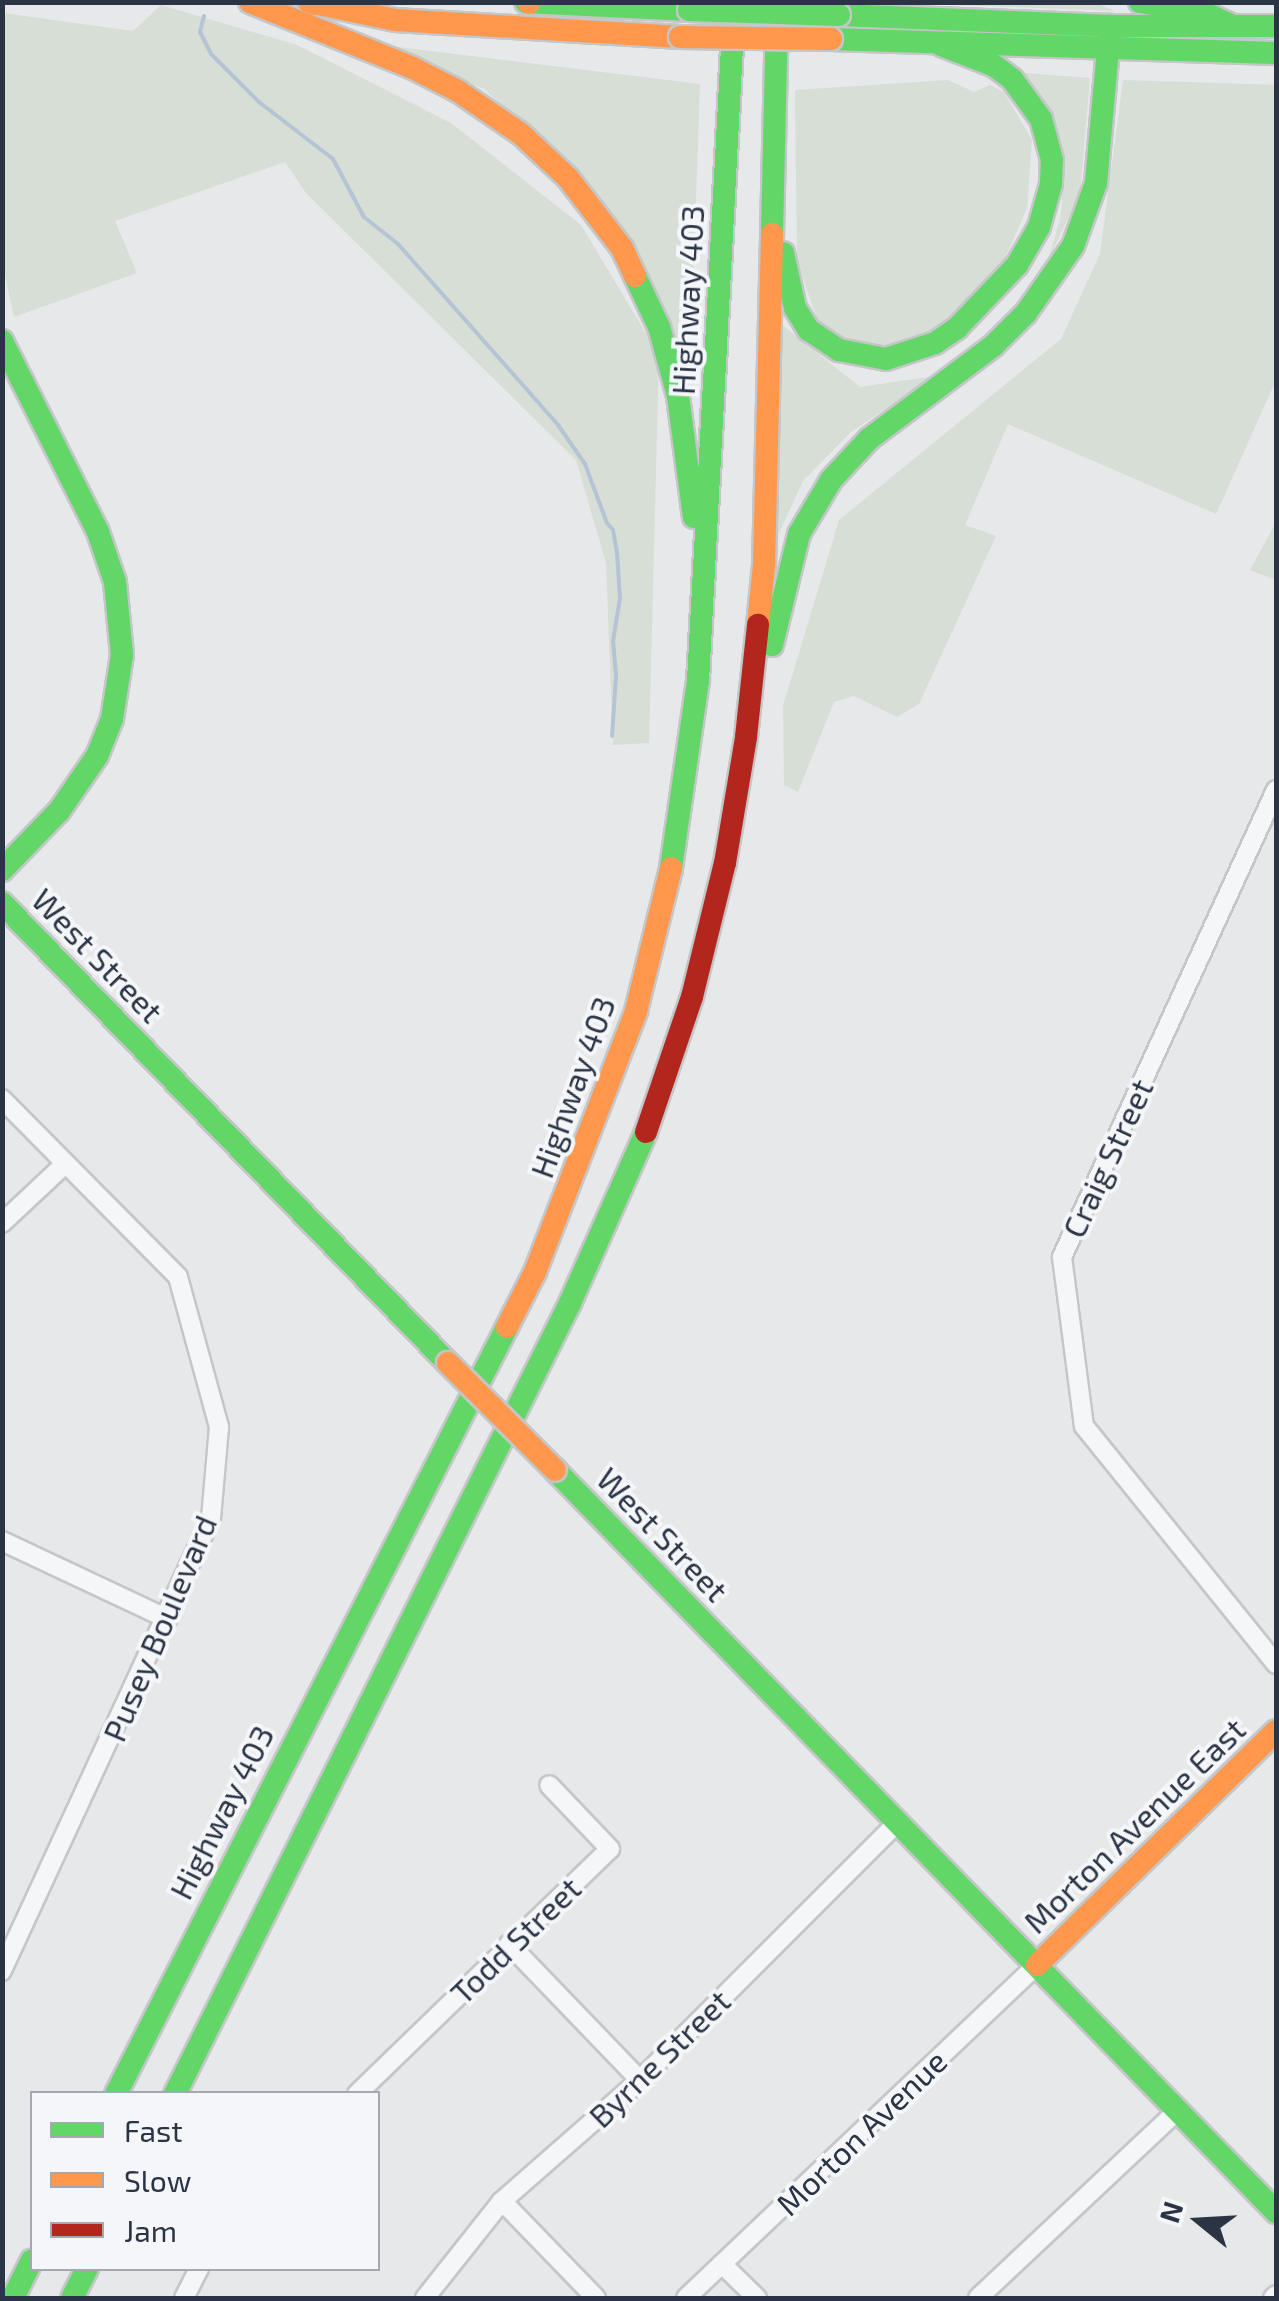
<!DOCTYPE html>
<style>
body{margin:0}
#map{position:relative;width:1279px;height:2301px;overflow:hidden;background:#e6e8ea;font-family:"Exo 2",sans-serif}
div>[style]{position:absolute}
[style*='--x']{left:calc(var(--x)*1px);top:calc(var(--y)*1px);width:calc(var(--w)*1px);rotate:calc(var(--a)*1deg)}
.green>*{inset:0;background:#d6ded6}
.stream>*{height:4px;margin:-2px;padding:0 2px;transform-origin:2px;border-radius:2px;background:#b4c4d5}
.roads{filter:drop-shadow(2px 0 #c4c6c8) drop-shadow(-2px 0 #c4c6c8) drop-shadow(0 2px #c4c6c8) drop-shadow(0 -2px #c4c6c8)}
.street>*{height:18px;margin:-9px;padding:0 9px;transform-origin:9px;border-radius:9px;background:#f5f6f7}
.fast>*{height:22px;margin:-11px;padding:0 11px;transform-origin:11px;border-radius:11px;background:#63d668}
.slow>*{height:22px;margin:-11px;padding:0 11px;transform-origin:11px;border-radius:11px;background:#ff974d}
.jam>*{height:22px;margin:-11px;padding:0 11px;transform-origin:11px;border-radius:11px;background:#b3261e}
.bridges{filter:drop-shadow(2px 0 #c4c6c8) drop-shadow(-2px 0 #c4c6c8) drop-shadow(0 2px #c4c6c8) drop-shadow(0 -2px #c4c6c8)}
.fast-bridge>*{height:22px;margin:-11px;padding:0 11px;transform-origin:11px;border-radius:11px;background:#63d668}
.slow-bridge>*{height:22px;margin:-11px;padding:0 11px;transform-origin:11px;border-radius:11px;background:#ff974d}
span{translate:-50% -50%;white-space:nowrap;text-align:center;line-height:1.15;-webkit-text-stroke:8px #f4f6f9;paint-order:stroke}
.street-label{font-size:32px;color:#2b3445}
.frame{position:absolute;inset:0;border:5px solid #2b3445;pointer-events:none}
.legend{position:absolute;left:30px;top:2091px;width:350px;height:180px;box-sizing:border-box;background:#f4f6f9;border:2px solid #a4a8b1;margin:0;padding:12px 18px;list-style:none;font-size:30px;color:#2b3445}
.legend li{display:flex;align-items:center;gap:20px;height:50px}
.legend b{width:50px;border:2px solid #a4a8b1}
.north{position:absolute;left:1149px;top:2171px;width:100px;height:100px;-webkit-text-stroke:8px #f4f6f9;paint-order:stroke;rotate:288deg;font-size:28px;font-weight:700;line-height:40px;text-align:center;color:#2b3445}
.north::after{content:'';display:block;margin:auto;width:35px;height:45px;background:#2b3445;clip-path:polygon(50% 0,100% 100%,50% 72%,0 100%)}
</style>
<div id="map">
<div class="green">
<div style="clip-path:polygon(1096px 3px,1115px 11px,905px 3px,1096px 2px)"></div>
<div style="clip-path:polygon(161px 5px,297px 45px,451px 123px,581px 225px,659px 355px,649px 743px,613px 745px,606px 563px,576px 460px,306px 193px,285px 162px,115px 221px,137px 273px,14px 317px,2px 262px,3px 13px,133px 31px)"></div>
<div style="clip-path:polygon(382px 45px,700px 84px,689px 397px,555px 155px,484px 89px)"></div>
<div style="clip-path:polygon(1024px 73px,1090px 78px,1080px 194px,1049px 258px,1061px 215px,1064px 160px)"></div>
<div style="clip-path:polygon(948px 80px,974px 92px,990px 85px,1004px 92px,1032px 140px,1027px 208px,1003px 263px,950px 322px,898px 348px,855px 348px,817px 319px,797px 261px,795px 90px)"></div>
<div style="clip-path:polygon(1123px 80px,1276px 85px,1276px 380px,1216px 514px,1008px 424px,965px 525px,996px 536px,919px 704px,897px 717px,854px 696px,834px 702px,798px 792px,784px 785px,783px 706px,839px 520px,1061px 339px,1100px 254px)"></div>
<div style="clip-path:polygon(781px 324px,860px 387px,935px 376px,851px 432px,803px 481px,766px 561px)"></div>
<div style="clip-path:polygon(1276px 522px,1276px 580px,1250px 570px)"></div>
</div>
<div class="stream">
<div style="--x:204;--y:16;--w:16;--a:104"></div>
<div style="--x:200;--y:32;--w:25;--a:63"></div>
<div style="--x:211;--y:54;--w:68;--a:45"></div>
<div style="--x:259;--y:102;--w:93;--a:37.6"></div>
<div style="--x:333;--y:159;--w:66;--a:61.9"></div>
<div style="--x:364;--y:217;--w:43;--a:38.5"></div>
<div style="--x:398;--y:244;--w:242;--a:48.5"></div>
<div style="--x:558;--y:425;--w:47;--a:55.3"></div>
<div style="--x:585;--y:464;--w:63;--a:69.6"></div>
<div style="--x:607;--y:523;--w:9;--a:49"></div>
<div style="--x:613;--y:530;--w:22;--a:80"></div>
<div style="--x:617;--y:552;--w:46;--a:86.3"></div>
<div style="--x:620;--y:598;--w:44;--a:99.2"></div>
<div style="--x:613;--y:641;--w:35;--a:85"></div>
<div style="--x:616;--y:676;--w:60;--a:93.8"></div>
</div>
<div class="roads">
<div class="street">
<div style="--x:1276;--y:790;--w:514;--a:114.62"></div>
<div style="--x:1062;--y:1257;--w:170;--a:82.6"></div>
<div style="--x:1084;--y:1426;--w:306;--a:51.1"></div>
<div style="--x:2;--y:1099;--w:250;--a:45.3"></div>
<div style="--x:178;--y:1277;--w:156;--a:74.7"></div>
<div style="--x:219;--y:1427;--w:91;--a:95"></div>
<div style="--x:211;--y:1518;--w:499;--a:114.8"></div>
<div style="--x:2;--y:1223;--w:85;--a:-43.1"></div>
<div style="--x:2;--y:1541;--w:183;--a:25.2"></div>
<div style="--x:509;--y:1944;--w:189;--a:46.1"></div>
<div style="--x:357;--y:2094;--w:352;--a:-44.1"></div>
<div style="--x:610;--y:1849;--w:88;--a:-133.6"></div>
<div style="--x:502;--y:2201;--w:135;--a:45.9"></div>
<div style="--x:722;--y:2264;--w:49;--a:44.2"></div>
<div style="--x:184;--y:2298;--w:34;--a:-63"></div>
<div style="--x:425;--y:2298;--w:124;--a:-51.6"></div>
<div style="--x:502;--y:2201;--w:184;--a:-41.2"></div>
<div style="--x:640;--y:2080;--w:365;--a:-45"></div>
<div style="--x:686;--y:2298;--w:484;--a:-43.5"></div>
<div style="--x:978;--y:2298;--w:274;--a:-43.2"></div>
<div style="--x:1273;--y:2298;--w:4;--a:-45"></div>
</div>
<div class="fast">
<div style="--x:526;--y:2;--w:163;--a:2.8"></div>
<div style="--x:1140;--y:2;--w:66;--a:9.6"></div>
<div style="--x:1205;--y:13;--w:29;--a:25"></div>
<div style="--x:839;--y:15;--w:271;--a:2.3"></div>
<div style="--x:1110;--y:26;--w:166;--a:0"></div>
<div style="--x:831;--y:39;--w:445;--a:1.8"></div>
<div style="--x:772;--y:234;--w:224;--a:-88.7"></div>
<div style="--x:783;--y:253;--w:56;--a:77.7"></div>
<div style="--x:795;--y:308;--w:26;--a:58"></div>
<div style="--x:809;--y:330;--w:36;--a:34"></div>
<div style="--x:839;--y:350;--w:48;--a:10.8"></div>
<div style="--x:886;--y:359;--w:52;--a:-18.1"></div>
<div style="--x:935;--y:343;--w:27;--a:-34"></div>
<div style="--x:957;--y:328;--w:87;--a:-46.4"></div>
<div style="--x:1017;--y:265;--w:44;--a:-59.9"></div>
<div style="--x:1039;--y:227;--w:45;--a:-74.4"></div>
<div style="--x:1051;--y:184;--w:24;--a:-88"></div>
<div style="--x:1052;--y:160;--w:42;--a:-105"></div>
<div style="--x:1041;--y:119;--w:49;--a:-125.9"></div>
<div style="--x:1012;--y:79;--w:21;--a:-143"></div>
<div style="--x:995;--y:66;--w:58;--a:-158.7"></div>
<div style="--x:635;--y:276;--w:56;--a:64.8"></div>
<div style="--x:659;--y:327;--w:72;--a:74.6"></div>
<div style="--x:678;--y:396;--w:122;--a:82.5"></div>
<div style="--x:2;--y:341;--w:214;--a:63.3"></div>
<div style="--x:98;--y:532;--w:53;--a:71.2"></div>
<div style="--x:115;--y:582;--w:73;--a:84.5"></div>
<div style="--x:122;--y:655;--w:65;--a:98.9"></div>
<div style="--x:112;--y:719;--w:40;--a:112"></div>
<div style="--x:97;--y:756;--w:67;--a:124.6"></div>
<div style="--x:59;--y:811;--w:82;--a:134"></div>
<div style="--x:772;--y:645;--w:114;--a:-76.3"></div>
<div style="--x:799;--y:534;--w:63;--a:-59.3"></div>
<div style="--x:831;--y:480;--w:56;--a:-47.2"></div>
<div style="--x:869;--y:439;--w:156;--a:-36.9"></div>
<div style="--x:994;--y:345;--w:45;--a:-45"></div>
<div style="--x:1026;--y:313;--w:82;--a:-55"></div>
<div style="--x:1073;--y:246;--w:67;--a:-69.9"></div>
<div style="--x:1096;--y:183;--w:158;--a:-84.9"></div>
<div style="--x:671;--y:868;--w:189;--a:-81.8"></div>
<div style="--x:698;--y:681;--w:672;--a:-86.93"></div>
<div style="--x:2;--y:903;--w:641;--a:45.89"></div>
<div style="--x:555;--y:1470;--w:1035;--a:45.82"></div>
<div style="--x:116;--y:2094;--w:861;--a:-62.99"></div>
<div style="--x:175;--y:2094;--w:884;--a:-63.46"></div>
<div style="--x:570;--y:1303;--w:187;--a:-66"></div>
<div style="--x:13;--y:2298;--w:42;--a:-63.4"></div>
<div style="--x:72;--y:2298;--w:34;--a:-63"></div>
</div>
<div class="slow">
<div style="--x:250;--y:2;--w:176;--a:22"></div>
<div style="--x:413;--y:68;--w:51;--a:27.1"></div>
<div style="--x:458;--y:91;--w:76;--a:34.3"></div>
<div style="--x:521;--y:134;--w:64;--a:43.1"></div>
<div style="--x:568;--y:178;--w:88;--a:52.4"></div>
<div style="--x:622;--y:248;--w:31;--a:65"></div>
<div style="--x:309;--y:2;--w:88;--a:11.8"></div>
<div style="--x:395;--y:20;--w:286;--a:3.4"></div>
<div style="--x:315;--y:2;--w:2;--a:90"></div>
<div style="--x:529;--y:2;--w:1;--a:90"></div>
<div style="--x:758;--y:625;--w:60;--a:-84.3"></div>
<div style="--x:764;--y:565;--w:331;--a:-88.6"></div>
<div style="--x:507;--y:1327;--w:62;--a:-63"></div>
<div style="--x:535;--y:1272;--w:280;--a:-68.8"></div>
<div style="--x:636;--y:1011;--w:147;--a:-76.2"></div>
<div style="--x:1037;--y:1965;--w:334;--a:-44.4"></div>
</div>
<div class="jam">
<div style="--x:646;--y:1132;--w:143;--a:-71.2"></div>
<div style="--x:692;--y:997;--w:138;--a:-76.2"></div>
<div style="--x:725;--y:863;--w:128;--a:-80.5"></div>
<div style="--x:746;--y:737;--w:113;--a:-83.9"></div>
</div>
</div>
<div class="bridges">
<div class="fast-bridge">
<div style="--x:689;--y:10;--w:150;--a:1.9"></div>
</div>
<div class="slow-bridge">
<div style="--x:680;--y:37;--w:151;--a:0.8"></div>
<div style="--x:448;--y:1363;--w:151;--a:45"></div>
</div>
</div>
<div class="street-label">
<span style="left:687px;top:300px;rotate:-87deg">Highway 403</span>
<span style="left:98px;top:955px;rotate:46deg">West Street</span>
<span style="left:572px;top:1087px;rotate:-70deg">Highway 403</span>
<span style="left:1107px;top:1158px;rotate:-65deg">Craig Street</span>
<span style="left:663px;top:1534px;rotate:46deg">West Street</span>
<span style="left:159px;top:1628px;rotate:-67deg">Pusey Boulevard</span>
<span style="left:221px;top:1812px;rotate:-63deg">Highway 403</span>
<span style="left:1134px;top:1825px;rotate:-44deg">Morton Avenue East</span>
<span style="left:515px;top:1940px;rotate:-44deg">Todd Street</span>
<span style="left:659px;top:2058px;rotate:-44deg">Byrne Street</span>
<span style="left:861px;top:2132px;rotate:-44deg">Morton Avenue</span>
</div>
<div class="frame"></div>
<ul class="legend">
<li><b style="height:12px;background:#63d668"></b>Fast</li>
<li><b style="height:12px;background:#ff974d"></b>Slow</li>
<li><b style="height:12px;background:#b3261e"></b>Jam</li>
</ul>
<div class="north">N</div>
</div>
